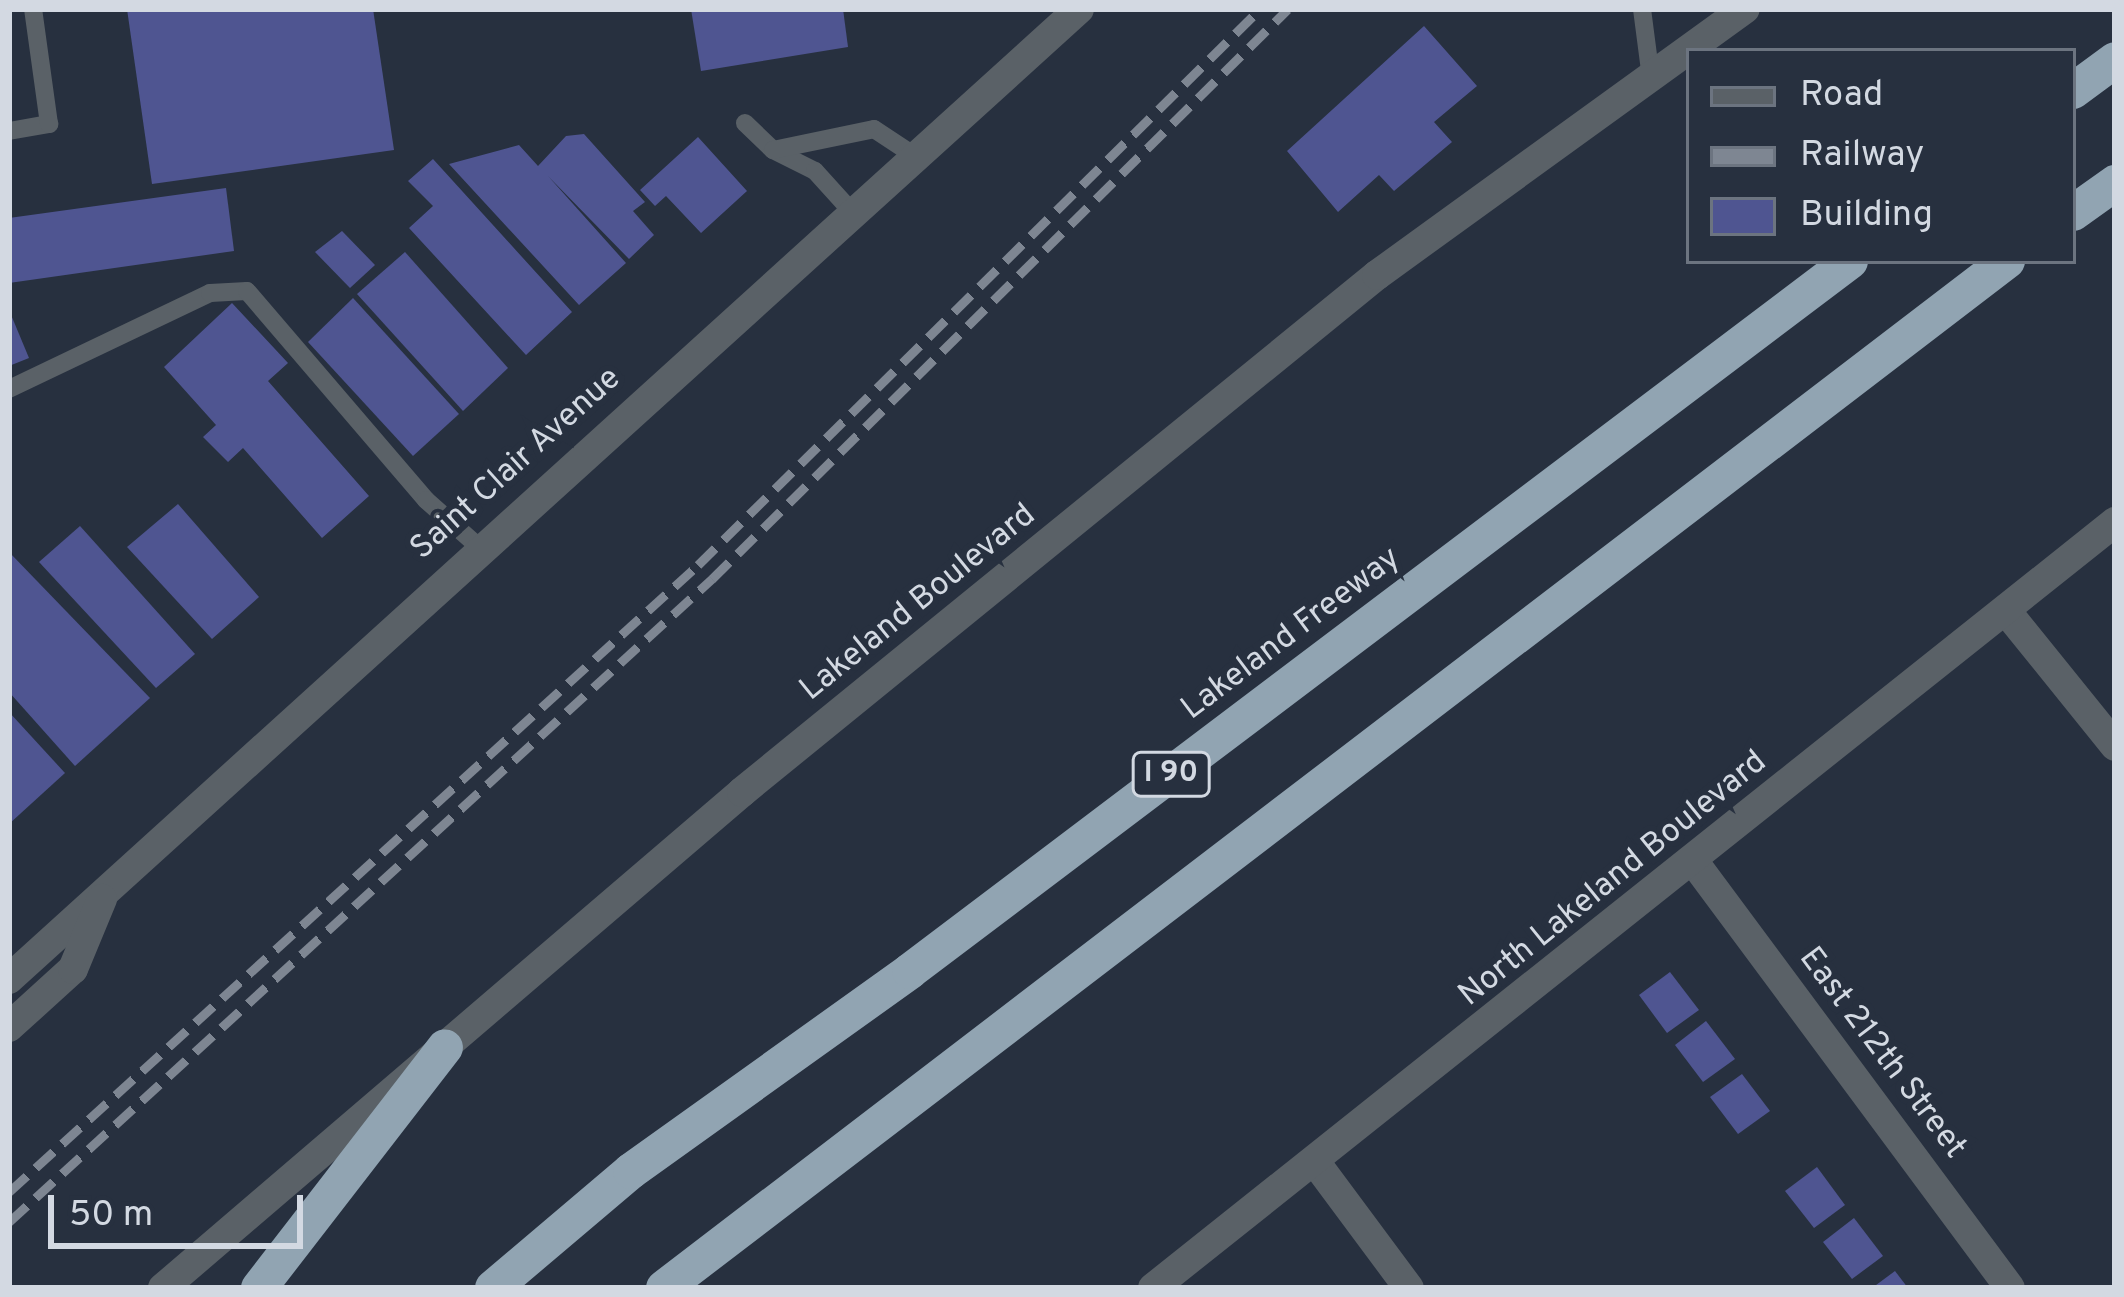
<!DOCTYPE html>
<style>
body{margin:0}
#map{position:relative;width:2124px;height:1297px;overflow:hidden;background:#27303f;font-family:Overpass,sans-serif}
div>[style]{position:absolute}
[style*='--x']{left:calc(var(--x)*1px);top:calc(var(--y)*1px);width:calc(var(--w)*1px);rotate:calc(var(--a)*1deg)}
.building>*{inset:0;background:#4f5591}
.service>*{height:18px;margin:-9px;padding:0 9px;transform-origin:9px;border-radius:9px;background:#5a6167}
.minor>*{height:30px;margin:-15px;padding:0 15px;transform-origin:15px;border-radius:15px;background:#5a6167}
.tertiary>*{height:30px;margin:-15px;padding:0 15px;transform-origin:15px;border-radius:15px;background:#5a6167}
.motorway>*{height:36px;margin:-18px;padding:0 18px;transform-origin:18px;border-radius:18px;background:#91a4b2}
.rail>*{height:9px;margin-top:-4.5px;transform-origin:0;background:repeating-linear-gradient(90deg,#7e8692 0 24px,transparent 0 36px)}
span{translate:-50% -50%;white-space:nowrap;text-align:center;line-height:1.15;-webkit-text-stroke:12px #27303f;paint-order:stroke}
.shield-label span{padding:3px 9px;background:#27303f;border:3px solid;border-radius:9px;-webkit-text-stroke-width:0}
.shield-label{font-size:30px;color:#d3d9e2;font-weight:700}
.street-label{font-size:33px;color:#d3d9e2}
.frame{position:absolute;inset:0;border:12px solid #d3d9e2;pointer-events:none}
.legend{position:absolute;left:1686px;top:48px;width:390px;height:216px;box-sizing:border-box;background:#27303f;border:3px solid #6c7480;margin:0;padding:15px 21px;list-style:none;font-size:36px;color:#d3d9e2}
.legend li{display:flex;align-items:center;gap:24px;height:60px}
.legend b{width:60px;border:3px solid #6c7480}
.scale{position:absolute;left:48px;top:1195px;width:255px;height:54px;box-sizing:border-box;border:6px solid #d3d9e2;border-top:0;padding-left:15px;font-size:36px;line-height:42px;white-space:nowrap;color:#d3d9e2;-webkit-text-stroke:9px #27303f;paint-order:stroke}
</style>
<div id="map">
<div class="building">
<div style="clip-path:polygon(127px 9px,373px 9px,394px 150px,152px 184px)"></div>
<div style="clip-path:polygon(691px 9px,843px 9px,848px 47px,701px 71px)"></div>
<div style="clip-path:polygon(1424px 26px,1477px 86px,1434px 122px,1452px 142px,1394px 191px,1379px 175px,1338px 212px,1287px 151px)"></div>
<div style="clip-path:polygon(584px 134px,645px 202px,633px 211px,654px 235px,629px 259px,548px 176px,626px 263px,579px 305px,449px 164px,519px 145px,538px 166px,566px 136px)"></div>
<div style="clip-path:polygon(698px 137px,747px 191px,701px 233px,666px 196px,655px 206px,640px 190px)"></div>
<div style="clip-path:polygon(433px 159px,572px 312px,526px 355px,409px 228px,433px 206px,408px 181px)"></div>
<div style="clip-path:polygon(226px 188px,234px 251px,9px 283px,9px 218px)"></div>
<div style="clip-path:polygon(342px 231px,375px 265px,350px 288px,315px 252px)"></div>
<div style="clip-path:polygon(405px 252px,508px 368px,463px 411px,357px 294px)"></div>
<div style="clip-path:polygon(353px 298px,459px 414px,413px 456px,308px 342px)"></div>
<div style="clip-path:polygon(232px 303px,288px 363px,268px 381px,369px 496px,322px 538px,243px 448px,228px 462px,203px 437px,216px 425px,164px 367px)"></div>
<div style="clip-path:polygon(9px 310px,29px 358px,9px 366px)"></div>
<div style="clip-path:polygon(178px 504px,259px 597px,212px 639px,127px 547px)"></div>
<div style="clip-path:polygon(80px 526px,195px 654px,156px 688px,39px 562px)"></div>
<div style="clip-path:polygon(9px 552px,150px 698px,75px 766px,9px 692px)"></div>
<div style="clip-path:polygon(9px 712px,65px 773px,9px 824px)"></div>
<div style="clip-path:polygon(1670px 972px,1699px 1010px,1667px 1033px,1639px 995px)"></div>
<div style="clip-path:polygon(1706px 1021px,1735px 1059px,1703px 1082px,1675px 1045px)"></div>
<div style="clip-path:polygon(1742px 1074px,1770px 1111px,1738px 1134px,1710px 1097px)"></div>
<div style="clip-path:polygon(1817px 1167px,1845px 1205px,1814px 1228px,1785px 1191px)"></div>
<div style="clip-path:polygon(1854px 1218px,1883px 1256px,1852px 1279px,1823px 1242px)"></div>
<div style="clip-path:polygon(1895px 1271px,1908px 1288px,1872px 1288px)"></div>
</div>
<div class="service">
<div style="--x:1642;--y:9;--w:70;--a:82.6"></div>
<div style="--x:745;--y:123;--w:39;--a:44"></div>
<div style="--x:773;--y:150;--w:47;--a:26.6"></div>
<div style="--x:815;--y:171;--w:55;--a:47.9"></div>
<div style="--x:9;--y:131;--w:41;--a:-9.9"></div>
<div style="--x:49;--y:124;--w:116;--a:-97.9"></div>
<div style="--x:773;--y:150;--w:103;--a:-11.7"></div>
<div style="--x:874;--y:129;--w:49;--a:33.4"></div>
<div style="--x:9;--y:389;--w:223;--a:-25.5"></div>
<div style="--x:210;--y:293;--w:37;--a:-3"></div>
<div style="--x:247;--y:291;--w:275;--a:49.4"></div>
<div style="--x:426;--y:500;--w:71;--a:41.6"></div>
</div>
<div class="minor">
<div style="--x:2007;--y:612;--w:172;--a:51.1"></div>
<div style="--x:1694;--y:862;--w:530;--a:53.43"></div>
<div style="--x:1316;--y:1163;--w:156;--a:53.4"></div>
</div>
<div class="tertiary">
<div style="--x:9;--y:979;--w:1444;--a:-42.19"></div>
<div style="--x:9;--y:1027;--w:86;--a:-42.2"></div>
<div style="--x:73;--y:969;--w:76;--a:-67.5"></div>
<div style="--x:163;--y:1288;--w:762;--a:-40.58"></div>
<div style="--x:742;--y:792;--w:819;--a:-39.15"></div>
<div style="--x:1377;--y:275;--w:454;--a:-35.9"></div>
<div style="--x:1153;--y:1288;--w:1230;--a:-38.53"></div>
</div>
<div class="motorway">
<div style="--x:2073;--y:91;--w:52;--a:-36.4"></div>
<div style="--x:2073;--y:213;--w:52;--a:-35.5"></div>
<div style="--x:259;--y:1288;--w:304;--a:-52.3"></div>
<div style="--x:493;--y:1288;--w:181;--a:-40.3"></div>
<div style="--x:631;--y:1171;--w:343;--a:-35.6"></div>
<div style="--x:910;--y:971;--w:1178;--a:-37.06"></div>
<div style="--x:664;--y:1288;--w:1691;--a:-37.41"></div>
</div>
<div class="rail">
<div style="--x:9;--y:1192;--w:932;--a:-42.3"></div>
<div style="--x:698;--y:565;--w:791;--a:-44.69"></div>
<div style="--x:9;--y:1222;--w:953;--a:-42.45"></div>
<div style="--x:712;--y:579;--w:810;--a:-44.7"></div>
</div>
<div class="shield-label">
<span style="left:1171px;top:774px">I 90</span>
</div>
<div class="street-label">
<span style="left:517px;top:465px;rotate:-42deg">Saint Clair Avenue</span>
<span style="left:919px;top:604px;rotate:-39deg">Lakeland Boulevard</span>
<span style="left:1292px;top:635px;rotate:-37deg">Lakeland Freeway</span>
<span style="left:1614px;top:880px;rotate:-39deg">North Lakeland Boulevard</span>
<span style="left:1881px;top:1054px;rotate:53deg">East 212th Street</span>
</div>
<div class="frame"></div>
<ul class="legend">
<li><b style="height:15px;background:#5a6167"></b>Road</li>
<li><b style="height:15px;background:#7e8692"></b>Railway</li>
<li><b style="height:33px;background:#4f5591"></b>Building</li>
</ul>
<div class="scale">50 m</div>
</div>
